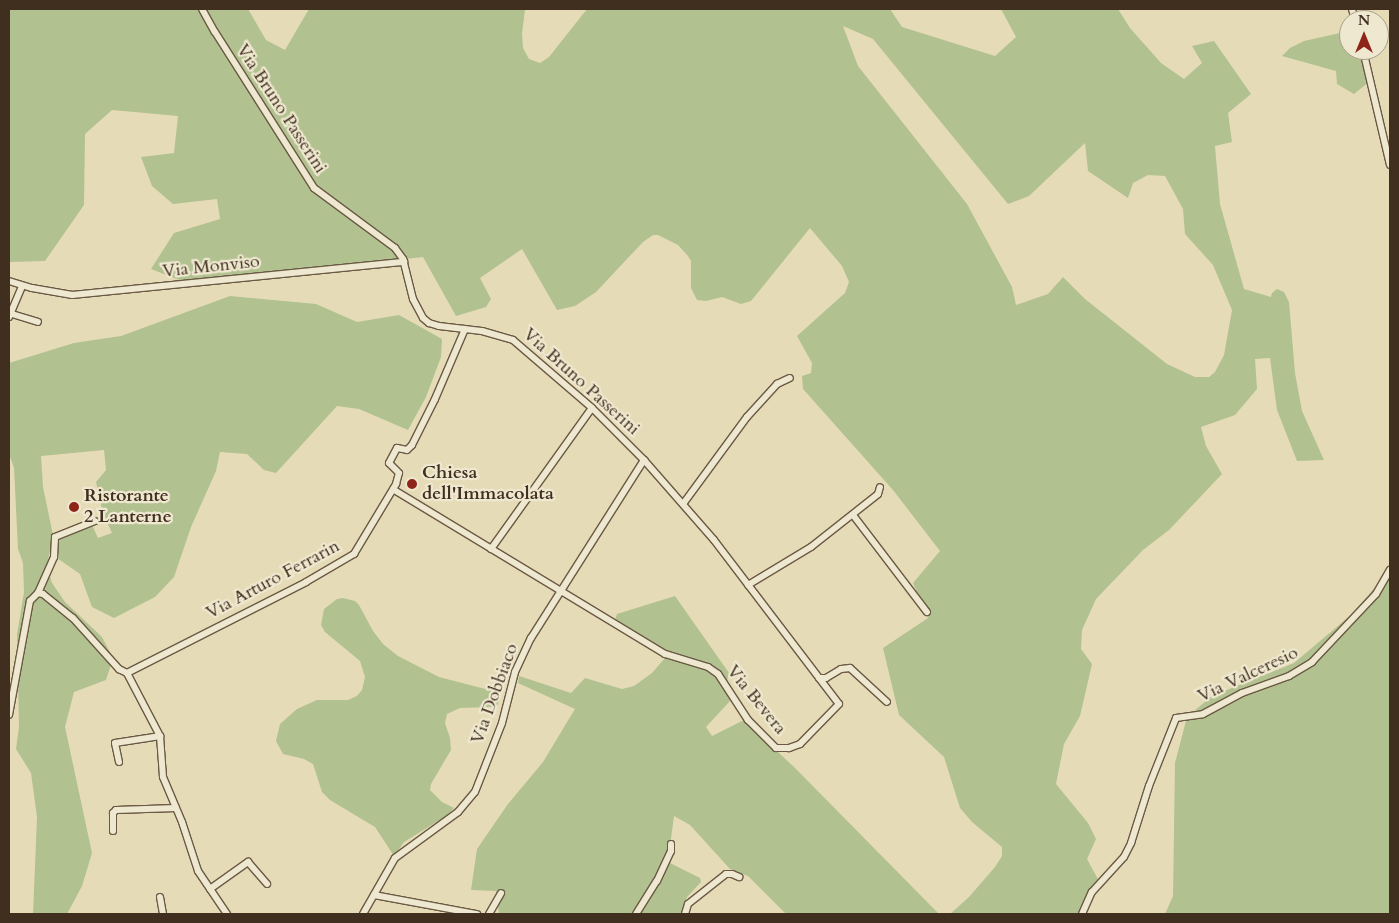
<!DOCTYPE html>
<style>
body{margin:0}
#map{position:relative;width:1399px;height:923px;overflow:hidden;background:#e6dbb7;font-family:Cardo,serif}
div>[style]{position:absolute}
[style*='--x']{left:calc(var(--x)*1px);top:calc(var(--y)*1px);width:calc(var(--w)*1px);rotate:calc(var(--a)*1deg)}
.green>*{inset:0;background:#b2c190}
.roads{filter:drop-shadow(1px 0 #6a5944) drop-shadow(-1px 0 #6a5944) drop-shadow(0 1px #6a5944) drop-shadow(0 -1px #6a5944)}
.minor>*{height:6px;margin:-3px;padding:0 3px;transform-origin:3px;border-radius:3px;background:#efe8d0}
.dots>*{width:14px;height:14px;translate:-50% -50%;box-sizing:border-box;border:2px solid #efe8d0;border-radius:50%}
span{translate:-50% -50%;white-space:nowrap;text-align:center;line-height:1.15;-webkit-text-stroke:4.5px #efe8d0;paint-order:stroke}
.street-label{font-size:18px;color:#402e1e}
.poi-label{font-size:18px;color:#402e1e;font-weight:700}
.left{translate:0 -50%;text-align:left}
.frame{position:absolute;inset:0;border:10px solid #402e1e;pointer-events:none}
.north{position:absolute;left:1339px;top:10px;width:50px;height:50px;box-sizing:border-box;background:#efe8d0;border:1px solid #a99e89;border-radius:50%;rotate:0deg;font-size:14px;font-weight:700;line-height:20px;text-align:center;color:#402e1e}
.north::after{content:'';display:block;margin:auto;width:18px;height:22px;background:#8f2418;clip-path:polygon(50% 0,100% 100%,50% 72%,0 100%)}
</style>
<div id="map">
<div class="green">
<div style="clip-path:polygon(evenodd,9px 9px,248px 9px,266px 40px,285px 50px,309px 9px,525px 9px,522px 34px,523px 48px,529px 59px,540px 63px,549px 57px,587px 9px,890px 9px,902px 27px,995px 56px,1016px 37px,1001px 9px,1118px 9px,1130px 28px,1161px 63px,1184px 79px,1202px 63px,1192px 46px,1214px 41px,1251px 94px,1228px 113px,1232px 142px,1215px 146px,1220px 204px,1244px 289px,1271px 297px,1272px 293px,1277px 289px,1284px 292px,1289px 302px,1295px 373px,1302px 411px,1324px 460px,1297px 461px,1277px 410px,1270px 358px,1255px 359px,1257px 389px,1235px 415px,1201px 427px,1206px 446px,1222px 474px,1169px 530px,1143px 550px,1096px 599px,1082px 630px,1081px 649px,1092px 664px,1080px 716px,1064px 744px,1056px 784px,1088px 823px,1096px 839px,1087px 859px,1100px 883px,1082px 914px,950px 914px,969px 897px,995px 867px,1002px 856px,1002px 847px,972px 822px,960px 808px,944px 757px,899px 715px,883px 648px,928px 618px,913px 583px,940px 551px,893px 490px,803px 389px,802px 376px,811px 373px,812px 363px,797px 336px,845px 293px,849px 282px,842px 266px,810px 228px,751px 301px,741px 304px,722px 297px,706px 301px,697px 300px,691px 288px,691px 261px,688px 256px,678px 245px,658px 235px,653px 235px,643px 242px,596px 292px,575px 306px,557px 310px,522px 249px,480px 278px,491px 299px,486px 307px,456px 316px,423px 257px,190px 284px,151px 269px,174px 233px,220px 219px,217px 199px,173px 204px,152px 186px,141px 157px,174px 153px,178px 116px,112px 110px,85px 134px,84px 205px,45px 261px,9px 262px,9px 9px,843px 26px,873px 39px,1008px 204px,1029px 196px,1085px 143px,1088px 171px,1128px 198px,1133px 183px,1148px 175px,1165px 176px,1183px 209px,1185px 234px,1213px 265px,1232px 310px,1224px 355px,1215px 372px,1209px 377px,1195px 377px,1167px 364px,1085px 299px,1063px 277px,1048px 294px,1016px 305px,1012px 287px,967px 204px,858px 66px,843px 26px)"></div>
<div style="clip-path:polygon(1349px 31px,1349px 50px,1362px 50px,1369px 82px,1354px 94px,1337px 84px,1336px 71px,1282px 56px,1290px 48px,1304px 41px)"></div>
<div style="clip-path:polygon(230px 296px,316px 304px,357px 322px,399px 315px,442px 339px,441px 357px,426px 397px,408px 430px,359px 409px,337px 406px,276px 473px,264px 470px,247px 454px,220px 452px,216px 471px,191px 527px,174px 577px,155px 597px,114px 618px,92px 607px,80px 574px,57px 558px,59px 539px,92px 525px,98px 538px,112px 533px,103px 513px,96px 482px,106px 470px,104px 450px,41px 456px,43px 487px,53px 535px,47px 566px,52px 583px,65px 602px,102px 637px,113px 658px,106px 680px,74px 692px,65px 727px,92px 853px,82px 886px,67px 914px,33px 914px,37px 817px,31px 773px,16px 749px,19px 727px,17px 635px,24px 592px,23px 563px,18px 549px,14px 468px,9px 454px,9px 363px,74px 343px,121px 336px)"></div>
<div style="clip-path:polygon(1390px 570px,1390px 914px,1165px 914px,1173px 896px,1175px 763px,1187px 717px,1212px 696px,1294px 663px,1352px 614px)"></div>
<div style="clip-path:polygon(675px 596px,729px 673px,726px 685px,730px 701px,706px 727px,712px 736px,744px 720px,795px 768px,939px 914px,786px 914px,748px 876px,730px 869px,690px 825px,674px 816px,668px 862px,700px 878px,701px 882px,687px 897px,682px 914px,499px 914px,496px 891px,471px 890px,477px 849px,508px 804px,543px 762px,575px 709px,518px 683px,519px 676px,571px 693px,585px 678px,622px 689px,634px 686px,652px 673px,665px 658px,617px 623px,615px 620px,617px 614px)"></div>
<div style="clip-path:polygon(343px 598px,355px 601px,359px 605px,373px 631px,383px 644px,398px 656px,439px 677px,493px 691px,500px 699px,497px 706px,493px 707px,460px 708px,447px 714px,445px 723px,450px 738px,451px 750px,431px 784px,430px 790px,442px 802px,454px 808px,446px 816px,404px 842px,394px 856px,375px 827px,330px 800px,322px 792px,313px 764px,304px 759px,283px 754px,276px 741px,280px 724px,297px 709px,317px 700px,348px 700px,357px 696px,362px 690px,365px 677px,360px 661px,325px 632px,321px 625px,324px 609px,337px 599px)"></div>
</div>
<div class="roads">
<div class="minor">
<div style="--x:202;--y:9;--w:26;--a:61"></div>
<div style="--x:215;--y:32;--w:185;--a:57.6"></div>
<div style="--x:314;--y:188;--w:101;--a:36.5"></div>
<div style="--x:395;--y:248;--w:14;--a:54"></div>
<div style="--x:403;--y:259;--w:41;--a:76"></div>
<div style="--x:413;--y:299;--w:21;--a:62"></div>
<div style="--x:423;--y:318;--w:8;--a:40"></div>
<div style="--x:429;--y:323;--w:10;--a:17"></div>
<div style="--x:439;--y:326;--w:43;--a:6.6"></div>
<div style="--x:482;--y:331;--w:32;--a:16"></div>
<div style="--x:513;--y:340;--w:104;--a:40.7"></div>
<div style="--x:592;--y:408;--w:74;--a:45"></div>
<div style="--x:644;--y:460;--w:106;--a:48.8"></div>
<div style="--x:714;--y:540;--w:206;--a:52.7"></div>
<div style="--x:839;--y:704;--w:56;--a:134.3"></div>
<div style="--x:800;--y:744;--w:12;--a:160"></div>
<div style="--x:789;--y:748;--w:13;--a:180"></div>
<div style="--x:776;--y:748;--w:40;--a:-135"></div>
<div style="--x:748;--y:720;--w:55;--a:-123.1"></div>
<div style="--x:718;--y:674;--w:12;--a:-145"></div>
<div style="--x:708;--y:667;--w:45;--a:-163.2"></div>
<div style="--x:665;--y:654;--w:318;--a:-148.8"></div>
<div style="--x:1352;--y:9;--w:11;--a:75"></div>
<div style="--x:1363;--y:50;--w:118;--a:76.8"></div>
<div style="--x:9;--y:281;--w:24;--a:17"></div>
<div style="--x:32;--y:288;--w:41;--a:9.9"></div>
<div style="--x:72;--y:295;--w:334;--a:-5.7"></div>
<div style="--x:12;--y:314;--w:27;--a:17"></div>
<div style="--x:9;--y:317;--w:34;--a:-67"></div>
<div style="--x:683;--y:504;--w:108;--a:-53.7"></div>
<div style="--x:747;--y:417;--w:45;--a:-47.7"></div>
<div style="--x:777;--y:384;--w:14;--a:-25"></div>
<div style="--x:853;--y:515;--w:122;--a:52.7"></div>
<div style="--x:491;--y:549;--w:173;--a:-54.4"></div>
<div style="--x:748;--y:585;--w:74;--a:-31.1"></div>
<div style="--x:811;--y:547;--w:85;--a:-38.3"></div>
<div style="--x:878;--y:494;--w:7;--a:-74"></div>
<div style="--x:38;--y:593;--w:39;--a:-66"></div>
<div style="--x:54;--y:557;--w:20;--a:-87"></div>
<div style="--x:55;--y:537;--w:43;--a:-21.8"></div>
<div style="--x:127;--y:673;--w:71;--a:62.4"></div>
<div style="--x:160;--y:736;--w:41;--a:85.8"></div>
<div style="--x:163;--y:777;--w:49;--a:67.1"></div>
<div style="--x:182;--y:822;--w:52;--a:71.9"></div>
<div style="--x:198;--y:871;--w:52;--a:56"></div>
<div style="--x:819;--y:678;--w:7;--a:0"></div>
<div style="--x:826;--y:678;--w:17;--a:-31"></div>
<div style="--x:841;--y:669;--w:9;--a:-6"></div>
<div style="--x:850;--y:668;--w:50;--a:42.6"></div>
<div style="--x:9;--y:715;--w:116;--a:-79.6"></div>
<div style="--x:30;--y:601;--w:11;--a:-45"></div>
<div style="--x:38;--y:593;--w:5;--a:11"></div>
<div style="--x:43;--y:594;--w:38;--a:39"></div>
<div style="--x:73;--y:618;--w:69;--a:48"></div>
<div style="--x:119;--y:669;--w:9;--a:27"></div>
<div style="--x:127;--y:673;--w:201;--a:-26.9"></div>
<div style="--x:306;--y:582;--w:56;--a:-30.3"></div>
<div style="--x:354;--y:554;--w:82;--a:-59"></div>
<div style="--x:396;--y:484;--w:11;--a:-75"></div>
<div style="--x:399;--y:473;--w:14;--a:-135"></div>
<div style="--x:389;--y:463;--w:17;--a:-62"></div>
<div style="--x:397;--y:448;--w:10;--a:11"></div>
<div style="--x:407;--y:450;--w:7;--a:-45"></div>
<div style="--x:412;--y:445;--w:51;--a:-63.4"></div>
<div style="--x:435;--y:399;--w:76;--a:-66.8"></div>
<div style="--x:119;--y:762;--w:19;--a:-102"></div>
<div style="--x:115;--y:743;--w:46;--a:-8.8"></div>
<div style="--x:113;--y:831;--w:18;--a:-90"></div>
<div style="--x:113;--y:813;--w:4;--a:-45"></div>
<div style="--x:116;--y:810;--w:60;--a:-1.9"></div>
<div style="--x:210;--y:889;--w:47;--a:-35.4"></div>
<div style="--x:248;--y:862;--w:29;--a:49"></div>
<div style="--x:374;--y:895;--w:105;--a:10.5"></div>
<div style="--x:160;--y:897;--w:17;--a:80"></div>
<div style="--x:363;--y:914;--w:64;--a:-60.3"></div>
<div style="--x:395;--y:858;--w:78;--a:-36.1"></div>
<div style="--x:458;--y:812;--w:26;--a:-50"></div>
<div style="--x:475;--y:792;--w:74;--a:-68.6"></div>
<div style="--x:502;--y:723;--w:53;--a:-75.7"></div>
<div style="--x:515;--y:672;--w:38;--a:-65"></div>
<div style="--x:531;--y:638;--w:211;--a:-57.6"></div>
<div style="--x:489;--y:914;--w:24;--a:-60"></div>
<div style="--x:636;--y:914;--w:39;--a:-58"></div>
<div style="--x:657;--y:881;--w:33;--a:-65"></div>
<div style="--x:671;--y:851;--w:7;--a:-90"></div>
<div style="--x:685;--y:914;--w:10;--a:-73"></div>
<div style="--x:688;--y:904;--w:48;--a:-38.3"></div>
<div style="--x:726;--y:874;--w:6;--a:0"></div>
<div style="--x:732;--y:874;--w:8;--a:23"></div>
<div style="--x:1082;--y:914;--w:24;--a:-66"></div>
<div style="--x:1092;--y:892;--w:47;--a:-47.6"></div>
<div style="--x:1124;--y:857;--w:16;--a:-63"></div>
<div style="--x:1131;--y:843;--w:60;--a:-72.5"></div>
<div style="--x:1149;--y:786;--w:73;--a:-68.3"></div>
<div style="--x:1176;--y:718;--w:27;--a:-8"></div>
<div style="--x:1203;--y:714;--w:44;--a:-28.3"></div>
<div style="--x:1242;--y:693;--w:50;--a:-19.9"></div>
<div style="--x:1289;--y:676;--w:27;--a:-31"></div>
<div style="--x:1312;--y:662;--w:93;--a:-46.7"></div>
<div style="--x:1376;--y:594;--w:28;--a:-60"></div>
</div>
</div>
<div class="dots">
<div style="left:412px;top:484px;background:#8f2418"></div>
<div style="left:74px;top:507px;background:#8f2418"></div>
</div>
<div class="street-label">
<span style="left:281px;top:109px;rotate:57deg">Via Bruno Passerini</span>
<span style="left:211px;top:267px;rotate:-6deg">Via Monviso</span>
<span style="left:581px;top:382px;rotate:42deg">Via Bruno Passerini</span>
<span style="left:273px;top:580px;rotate:-28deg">Via Arturo Ferrarin</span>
<span style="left:1248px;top:675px;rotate:-25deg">Via Valceresio</span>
<span style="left:495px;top:694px;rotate:-70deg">Via Dobbiaco</span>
<span style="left:756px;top:700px;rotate:51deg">Via Bevera</span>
</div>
<div class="poi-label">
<span class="left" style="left:422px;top:484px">Chiesa<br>dell'Immacolata</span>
<span class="left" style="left:84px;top:507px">Ristorante<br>2 Lanterne</span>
</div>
<div class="frame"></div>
<div class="north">N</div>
</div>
